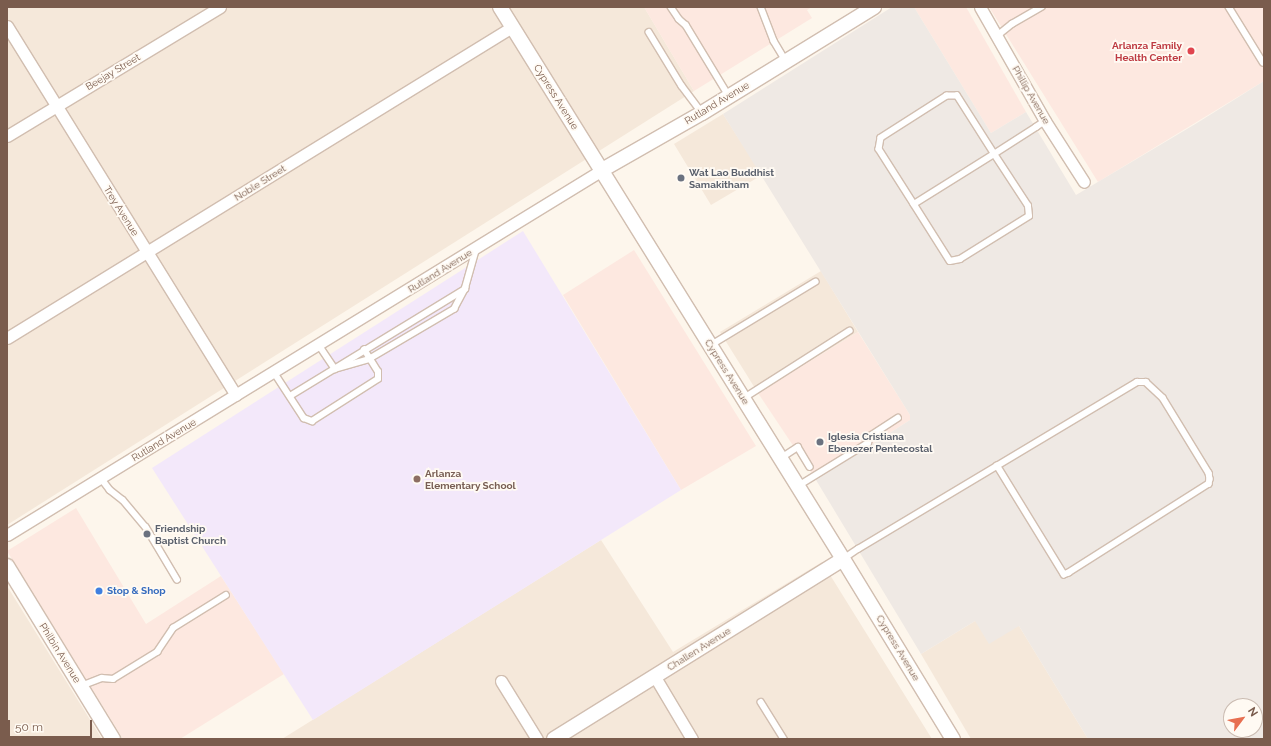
<!DOCTYPE html>
<style>
body{margin:0}
#map{position:relative;width:1271px;height:746px;overflow:hidden;background:#fdf6ec;font-family:Raleway,sans-serif}
div>[style]{position:absolute}
[style*='--x']{left:calc(var(--x)*1px);top:calc(var(--y)*1px);width:calc(var(--w)*1px);rotate:calc(var(--a)*1deg)}
.residential>*{inset:0;background:#f5e8da}
.commercial>*{inset:0;background:#fde8e0}
.industrial>*{inset:0;background:#efe9e4}
.education>*{inset:0;background:#f3e8fa}
.roads{filter:drop-shadow(1px 0 #d1beb0) drop-shadow(-1px 0 #d1beb0) drop-shadow(0 1px #d1beb0) drop-shadow(0 -1px #d1beb0)}
.service>*{height:5.5px;margin:-2.75px;padding:0 2.75px;transform-origin:2.75px;border-radius:2.75px;background:#fff}
.minor>*{height:11px;margin:-5.5px;padding:0 5.5px;transform-origin:5.5px;border-radius:5.5px;background:#fff}
.tertiary>*{height:14px;margin:-7px;padding:0 7px;transform-origin:7px;border-radius:7px;background:#fff}
.dots>*{width:11px;height:11px;translate:-50% -50%;box-sizing:border-box;border:2px solid #fffaf3;border-radius:50%}
span{translate:-50% -50%;white-space:nowrap;text-align:center;line-height:1.15;-webkit-text-stroke:3.5px #fffaf3;paint-order:stroke}
.health-label{font-size:10px;color:#be3a42;font-weight:700}
.right{translate:-100% -50%;text-align:right}
.street-label{font-size:10px;color:#7a5c4d}
.worship-label{font-size:10px;color:#5b616d;font-weight:700}
.left{translate:0 -50%;text-align:left}
.education-label{font-size:10px;color:#785e54;font-weight:700}
.shop-label{font-size:10px;color:#366cbe;font-weight:700}
.frame{position:absolute;inset:0;border:8px solid #7a5c4d;pointer-events:none}
.north{position:absolute;left:1223px;top:698px;width:40px;height:40px;box-sizing:border-box;background:#fffaf3;border:1px solid #cabbb1;border-radius:50%;rotate:58deg;font-size:11px;font-weight:700;line-height:16px;text-align:center;color:#7a5c4d}
.north::after{content:'';display:block;margin:auto;width:14px;height:18px;background:#e76f51;clip-path:polygon(50% 0,100% 100%,50% 72%,0 100%)}
.scale{position:absolute;left:8px;top:720px;width:84px;height:18px;box-sizing:border-box;border:2px solid #7a5c4d;border-top:0;padding-left:5px;font-size:12px;line-height:14px;white-space:nowrap;color:#7a5c4d;-webkit-text-stroke:3px #fffaf3;paint-order:stroke}
</style>
<div id="map">
<div class="residential">
<div style="clip-path:polygon(7px 7px,644px 7px,694px 91px,7px 525px)"></div>
<div style="clip-path:polygon(723px 114px,762px 175px,711px 205px,674px 144px)"></div>
<div style="clip-path:polygon(821px 271px,858px 332px,758px 393px,720px 332px)"></div>
<div style="clip-path:polygon(601px 540px,673px 652px,822px 562px,932px 739px,282px 739px)"></div>
<div style="clip-path:polygon(7px 586px,102px 739px,7px 739px)"></div>
<div style="clip-path:polygon(975px 621px,1019px 626px,1088px 739px,971px 739px,921px 654px)"></div>
</div>
<div class="commercial">
<div style="clip-path:polygon(644px 7px,812px 7px,807px 10px,812px 18px,694px 91px)"></div>
<div style="clip-path:polygon(914px 7px,966px 7px,1026px 112px,991px 133px)"></div>
<div style="clip-path:polygon(989px 7px,1263px 7px,1264px 81px,1098px 182px)"></div>
<div style="clip-path:polygon(634px 250px,756px 446px,681px 490px,563px 295px)"></div>
<div style="clip-path:polygon(858px 332px,910px 415px,910px 420px,816px 480px,758px 393px)"></div>
<div style="clip-path:polygon(76px 508px,146px 624px,221px 576px,284px 674px,180px 739px,123px 739px,7px 551px)"></div>
</div>
<div class="industrial">
<div style="clip-path:polygon(evenodd,892px 7px,914px 7px,991px 133px,1026px 112px,1076px 195px,1197px 123px,1264px 81px,1264px 739px,1088px 739px,1019px 626px,989px 644px,975px 621px,921px 654px,816px 480px,910px 420px,910px 415px,723px 114px,892px 7px,1231px 706px,1255px 706px,1255px 730px,1231px 730px,1231px 706px)"></div>
</div>
<div class="education">
<div style="clip-path:polygon(523px 231px,681px 490px,313px 720px,152px 468px)"></div>
</div>
<div class="roads">
<div class="service">
<div style="--x:671;--y:7;--w:14;--a:56"></div>
<div style="--x:679;--y:19;--w:9;--a:41"></div>
<div style="--x:686;--y:25;--w:83;--a:58.8"></div>
<div style="--x:761;--y:7;--w:36;--a:69"></div>
<div style="--x:774;--y:41;--w:23;--a:59"></div>
<div style="--x:1229;--y:7;--w:65;--a:58.3"></div>
<div style="--x:1263;--y:62;--w:1;--a:-45"></div>
<div style="--x:649;--y:32;--w:63;--a:58.6"></div>
<div style="--x:682;--y:86;--w:34;--a:53"></div>
<div style="--x:997;--y:36;--w:19;--a:-39"></div>
<div style="--x:1012;--y:24;--w:34;--a:-30"></div>
<div style="--x:914;--y:204;--w:67;--a:57.7"></div>
<div style="--x:950;--y:261;--w:10;--a:-11"></div>
<div style="--x:960;--y:259;--w:81;--a:-31.9"></div>
<div style="--x:1029;--y:216;--w:10;--a:-96"></div>
<div style="--x:1028;--y:206;--w:62;--a:-123.2"></div>
<div style="--x:994;--y:154;--w:69;--a:-122.5"></div>
<div style="--x:957;--y:96;--w:10;--a:180"></div>
<div style="--x:947;--y:96;--w:78;--a:147.5"></div>
<div style="--x:881;--y:138;--w:11;--a:100"></div>
<div style="--x:879;--y:149;--w:65;--a:57.5"></div>
<div style="--x:914;--y:204;--w:94;--a:-32"></div>
<div style="--x:994;--y:154;--w:50;--a:-32.7"></div>
<div style="--x:1036;--y:127;--w:11;--a:-34"></div>
<div style="--x:319;--y:345;--w:29;--a:56"></div>
<div style="--x:335;--y:369;--w:35;--a:-16"></div>
<div style="--x:369;--y:359;--w:99;--a:-30.5"></div>
<div style="--x:454;--y:309;--w:24;--a:-62"></div>
<div style="--x:465;--y:288;--w:41;--a:-74.2"></div>
<div style="--x:711;--y:345;--w:122;--a:-31.2"></div>
<div style="--x:274;--y:372;--w:55;--a:56.9"></div>
<div style="--x:304;--y:418;--w:9;--a:21"></div>
<div style="--x:312;--y:421;--w:78;--a:-32.5"></div>
<div style="--x:378;--y:379;--w:7;--a:-90"></div>
<div style="--x:378;--y:372;--w:26;--a:-122"></div>
<div style="--x:290;--y:396;--w:205;--a:-31.4"></div>
<div style="--x:744;--y:398;--w:125;--a:-32.5"></div>
<div style="--x:781;--y:458;--w:20;--a:-33"></div>
<div style="--x:798;--y:447;--w:23;--a:59"></div>
<div style="--x:101;--y:478;--w:15;--a:53"></div>
<div style="--x:110;--y:490;--w:16;--a:38"></div>
<div style="--x:123;--y:500;--w:35;--a:50"></div>
<div style="--x:146;--y:527;--w:61;--a:59.2"></div>
<div style="--x:798;--y:486;--w:82;--a:-31.6"></div>
<div style="--x:868;--y:443;--w:7;--a:-74"></div>
<div style="--x:870;--y:436;--w:33;--a:-33"></div>
<div style="--x:843;--y:559;--w:18;--a:-34"></div>
<div style="--x:858;--y:549;--w:325;--a:-30.9"></div>
<div style="--x:1137;--y:382;--w:9;--a:0"></div>
<div style="--x:1146;--y:382;--w:23;--a:43"></div>
<div style="--x:1163;--y:398;--w:88;--a:58.5"></div>
<div style="--x:1209;--y:473;--w:6;--a:81"></div>
<div style="--x:1210;--y:479;--w:5;--a:101"></div>
<div style="--x:1209;--y:484;--w:166;--a:147.6"></div>
<div style="--x:1069;--y:573;--w:5;--a:158"></div>
<div style="--x:1064;--y:575;--w:128;--a:-121.6"></div>
<div style="--x:81;--y:686;--w:22;--a:-21"></div>
<div style="--x:102;--y:678;--w:11;--a:5"></div>
<div style="--x:113;--y:679;--w:52;--a:-31.5"></div>
<div style="--x:157;--y:652;--w:29;--a:-56"></div>
<div style="--x:173;--y:628;--w:62;--a:-31.9"></div>
<div style="--x:761;--y:702;--w:44;--a:58.1"></div>
</div>
<div class="minor">
<div style="--x:980;--y:7;--w:131;--a:60.3"></div>
<div style="--x:1045;--y:121;--w:72;--a:57.4"></div>
<div style="--x:7;--y:26;--w:434;--a:58.2"></div>
<div style="--x:7;--y:136;--w:249;--a:-31.2"></div>
<div style="--x:7;--y:338;--w:593;--a:-31.63"></div>
<div style="--x:7;--y:535;--w:698;--a:-31.53"></div>
<div style="--x:655;--y:677;--w:72;--a:59.2"></div>
<div style="--x:501;--y:681;--w:68;--a:58.2"></div>
</div>
<div class="tertiary">
<div style="--x:500;--y:7;--w:650;--a:58.14"></div>
<div style="--x:843;--y:559;--w:211;--a:58.6"></div>
<div style="--x:602;--y:170;--w:115;--a:-29.7"></div>
<div style="--x:702;--y:113;--w:202;--a:-31.6"></div>
<div style="--x:7;--y:566;--w:203;--a:58.5"></div>
<div style="--x:554;--y:739;--w:340;--a:-31.9"></div>
</div>
</div>
<div class="dots">
<div style="left:1191px;top:51px;background:#e0444e"></div>
<div style="left:681px;top:178px;background:#6b7280"></div>
<div style="left:820px;top:442px;background:#6b7280"></div>
<div style="left:417px;top:479px;background:#8d6e63"></div>
<div style="left:147px;top:534px;background:#6b7280"></div>
<div style="left:99px;top:591px;background:#3f7fe0"></div>
</div>
<div class="health-label">
<span class="right" style="left:1182px;top:51px">Arlanza Family<br>Health Center</span>
</div>
<div class="street-label">
<span style="left:113px;top:72px;rotate:-31deg">Beejay Street</span>
<span style="left:1031px;top:95px;rotate:60deg">Phillip Avenue</span>
<span style="left:556px;top:97px;rotate:58deg">Cypress Avenue</span>
<span style="left:717px;top:103px;rotate:-31deg">Rutland Avenue</span>
<span style="left:260px;top:183px;rotate:-32deg">Noble Street</span>
<span style="left:121px;top:211px;rotate:58deg">Trey Avenue</span>
<span style="left:440px;top:271px;rotate:-32deg">Rutland Avenue</span>
<span style="left:727px;top:372px;rotate:58deg">Cypress Avenue</span>
<span style="left:164px;top:440px;rotate:-31deg">Rutland Avenue</span>
<span style="left:898px;top:648px;rotate:59deg">Cypress Avenue</span>
<span style="left:699px;top:649px;rotate:-32deg">Challen Avenue</span>
<span style="left:60px;top:653px;rotate:58deg">Philbin Avenue</span>
</div>
<div class="worship-label">
<span class="left" style="left:689px;top:178px">Wat Lao Buddhist<br>Samakitham</span>
<span class="left" style="left:828px;top:442px">Iglesia Cristiana<br>Ebenezer Pentecostal</span>
<span class="left" style="left:155px;top:534px">Friendship<br>Baptist Church</span>
</div>
<div class="education-label">
<span class="left" style="left:425px;top:479px">Arlanza<br>Elementary School</span>
</div>
<div class="shop-label">
<span class="left" style="left:107px;top:591px">Stop &amp; Shop</span>
</div>
<div class="frame"></div>
<div class="north">N</div>
<div class="scale">50 m</div>
</div>
